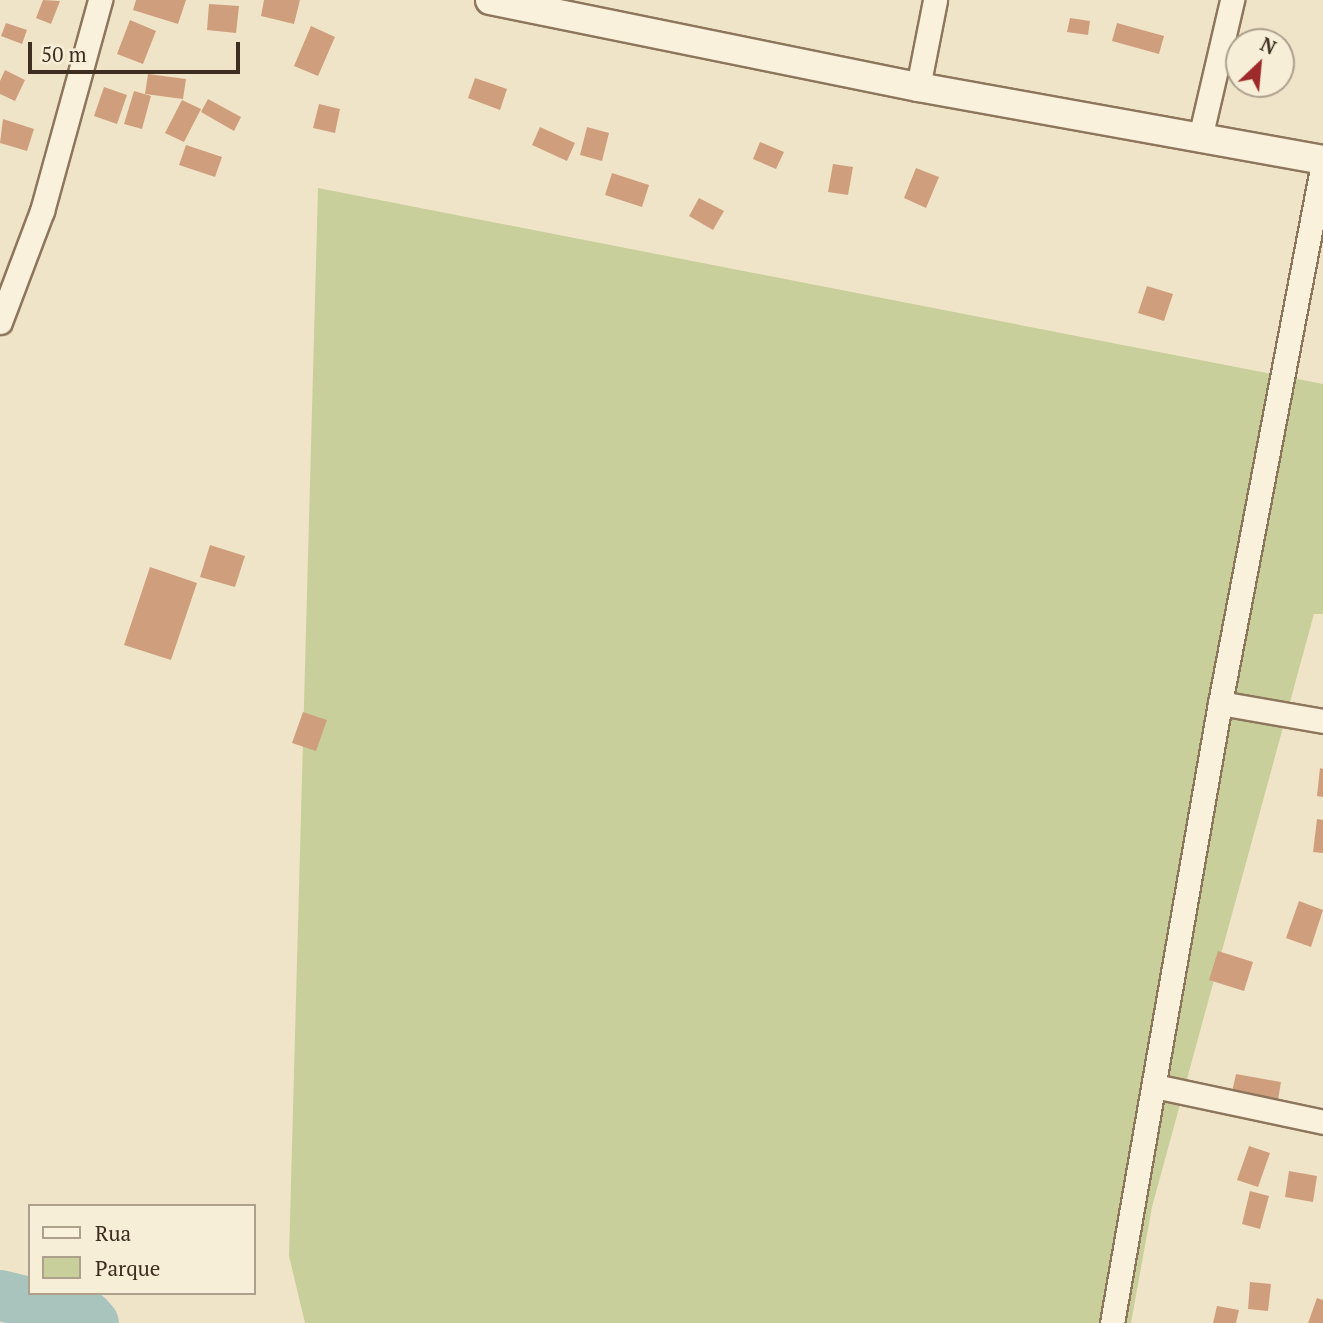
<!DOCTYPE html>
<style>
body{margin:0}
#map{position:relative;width:1323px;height:1323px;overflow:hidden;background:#f0e4c8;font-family:"PT Serif",serif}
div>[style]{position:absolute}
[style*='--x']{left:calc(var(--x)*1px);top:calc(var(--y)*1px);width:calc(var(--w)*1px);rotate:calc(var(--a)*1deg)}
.green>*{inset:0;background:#c9cf9b}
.river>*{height:51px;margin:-25.5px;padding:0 25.5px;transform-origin:25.5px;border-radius:25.5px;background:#a9c4bc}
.building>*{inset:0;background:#cf9f7d}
.roads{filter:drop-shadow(2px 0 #8d765c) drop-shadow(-2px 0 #8d765c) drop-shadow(0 2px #8d765c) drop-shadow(0 -2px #8d765c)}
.minor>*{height:23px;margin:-11.5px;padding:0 11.5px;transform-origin:11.5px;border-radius:11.5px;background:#faf1dc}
.tertiary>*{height:28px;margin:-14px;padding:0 14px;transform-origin:14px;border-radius:14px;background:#faf1dc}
span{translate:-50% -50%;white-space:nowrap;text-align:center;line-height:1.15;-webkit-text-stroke:6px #f7eed8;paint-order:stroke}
.legend{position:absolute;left:28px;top:1204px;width:228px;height:91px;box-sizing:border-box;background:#f7eed8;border:2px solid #ada18e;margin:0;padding:9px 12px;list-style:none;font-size:21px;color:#3d2e20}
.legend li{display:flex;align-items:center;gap:14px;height:35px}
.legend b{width:35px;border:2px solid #ada18e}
.north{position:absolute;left:1225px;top:28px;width:70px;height:70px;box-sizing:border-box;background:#f7eed8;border:2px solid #ada18e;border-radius:50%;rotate:26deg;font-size:19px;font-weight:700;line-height:28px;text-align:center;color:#3d2e20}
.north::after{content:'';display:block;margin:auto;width:24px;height:32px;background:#9e2a2b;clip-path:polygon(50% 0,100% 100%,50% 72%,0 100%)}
.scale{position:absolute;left:28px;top:42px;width:212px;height:32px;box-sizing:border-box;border:4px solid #3d2e20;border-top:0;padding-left:9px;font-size:21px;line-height:24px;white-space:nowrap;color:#3d2e20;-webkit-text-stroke:5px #f7eed8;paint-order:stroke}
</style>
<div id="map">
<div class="green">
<div style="clip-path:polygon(318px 188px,1323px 384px,1323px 614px,1314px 614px,1152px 1207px,1131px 1323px,305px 1323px,289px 1256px)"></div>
</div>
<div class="river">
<div style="--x:0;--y:1295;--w:89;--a:13.6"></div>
<div style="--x:87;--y:1316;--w:9;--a:49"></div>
</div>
<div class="building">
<div style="clip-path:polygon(43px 0,60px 1px,51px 24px,36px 18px)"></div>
<div style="clip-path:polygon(136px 0,186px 0,178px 24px,133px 10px)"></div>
<div style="clip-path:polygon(264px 0,300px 0,294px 24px,261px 16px)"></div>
<div style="clip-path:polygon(209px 4px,239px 6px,236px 33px,207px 30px)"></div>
<div style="clip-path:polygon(1070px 18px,1090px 21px,1088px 35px,1067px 32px)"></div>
<div style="clip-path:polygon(130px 20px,156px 31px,143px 64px,117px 54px)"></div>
<div style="clip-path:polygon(6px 23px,27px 30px,22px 44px,1px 36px)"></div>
<div style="clip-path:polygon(1117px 23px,1164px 36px,1159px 54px,1112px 41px)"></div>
<div style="clip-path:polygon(311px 26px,335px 37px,318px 76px,294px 66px)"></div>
<div style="clip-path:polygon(5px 70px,25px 80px,15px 101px,0 94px,0 81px)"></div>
<div style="clip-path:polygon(148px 74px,186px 79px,183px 99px,145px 94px)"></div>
<div style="clip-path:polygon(475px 78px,507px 89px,500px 110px,468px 98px)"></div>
<div style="clip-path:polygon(104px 87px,127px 95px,117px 124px,94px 116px)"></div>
<div style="clip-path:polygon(134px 91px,151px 96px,142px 129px,124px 124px)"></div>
<div style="clip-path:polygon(208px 99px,241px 117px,234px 131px,201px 112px)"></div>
<div style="clip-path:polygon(182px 100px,201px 109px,184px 142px,165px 133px)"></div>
<div style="clip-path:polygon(319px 104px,340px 109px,335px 133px,313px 128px)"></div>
<div style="clip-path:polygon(3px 119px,34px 129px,27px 151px,0 143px)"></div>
<div style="clip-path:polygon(540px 127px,575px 143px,567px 161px,532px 145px)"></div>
<div style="clip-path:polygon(587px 127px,609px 133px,602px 161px,580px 155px)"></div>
<div style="clip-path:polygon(760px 142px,784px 152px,776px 169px,753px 159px)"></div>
<div style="clip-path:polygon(186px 145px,222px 157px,215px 177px,179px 165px)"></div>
<div style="clip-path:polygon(833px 164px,853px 167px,848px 195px,828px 192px)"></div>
<div style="clip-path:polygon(916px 168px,939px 177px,926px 208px,904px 198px)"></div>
<div style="clip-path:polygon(612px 173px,649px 185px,642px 207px,605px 195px)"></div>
<div style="clip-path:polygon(699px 198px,724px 211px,713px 230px,689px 216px)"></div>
<div style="clip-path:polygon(1147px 286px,1173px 294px,1164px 321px,1138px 313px)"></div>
<div style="clip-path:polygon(210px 545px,245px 556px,235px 587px,200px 577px)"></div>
<div style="clip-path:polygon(150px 567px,197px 583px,171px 660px,124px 645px)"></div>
<div style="clip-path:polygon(303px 712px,327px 720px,316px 751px,292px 743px)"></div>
<div style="clip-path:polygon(1320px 768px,1323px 769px,1323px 797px,1317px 796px)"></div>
<div style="clip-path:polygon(1317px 819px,1323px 820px,1323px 853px,1313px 852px)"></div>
<div style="clip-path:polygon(1299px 901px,1323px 910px,1311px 947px,1286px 938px)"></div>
<div style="clip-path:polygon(1218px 951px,1253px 962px,1244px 991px,1209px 980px)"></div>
<div style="clip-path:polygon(1236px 1074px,1281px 1082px,1278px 1100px,1232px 1092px)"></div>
<div style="clip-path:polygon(1249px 1146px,1270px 1153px,1258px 1187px,1237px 1180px)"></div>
<div style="clip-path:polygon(1289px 1171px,1317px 1176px,1313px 1202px,1285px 1197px)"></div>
<div style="clip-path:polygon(1250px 1191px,1269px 1196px,1260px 1229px,1242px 1224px)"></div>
<div style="clip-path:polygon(1250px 1282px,1271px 1284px,1268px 1311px,1248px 1309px)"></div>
<div style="clip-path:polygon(1317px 1298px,1323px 1300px,1323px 1323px,1308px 1323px)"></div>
<div style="clip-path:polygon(1217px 1306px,1239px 1310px,1236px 1323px,1213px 1323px)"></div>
</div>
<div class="roads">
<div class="minor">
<div style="--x:918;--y:87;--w:89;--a:-78.9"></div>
<div style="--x:1200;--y:138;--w:142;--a:-76.9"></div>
<div style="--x:0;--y:322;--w:119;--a:-69.3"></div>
<div style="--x:42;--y:211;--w:219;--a:-74.6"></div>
<div style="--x:1220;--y:703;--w:105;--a:9.9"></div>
<div style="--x:1154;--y:1086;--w:173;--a:12"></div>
<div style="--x:1112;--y:1323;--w:629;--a:-80.12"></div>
<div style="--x:1220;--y:703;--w:550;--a:-79.2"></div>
</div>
<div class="tertiary">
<div style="--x:490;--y:0;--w:437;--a:11.5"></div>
<div style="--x:918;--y:87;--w:412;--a:10.2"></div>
</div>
</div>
<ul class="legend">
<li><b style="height:9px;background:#faf1dc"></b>Rua</li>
<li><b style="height:19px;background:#c9cf9b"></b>Parque</li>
</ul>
<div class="north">N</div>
<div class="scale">50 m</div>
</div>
